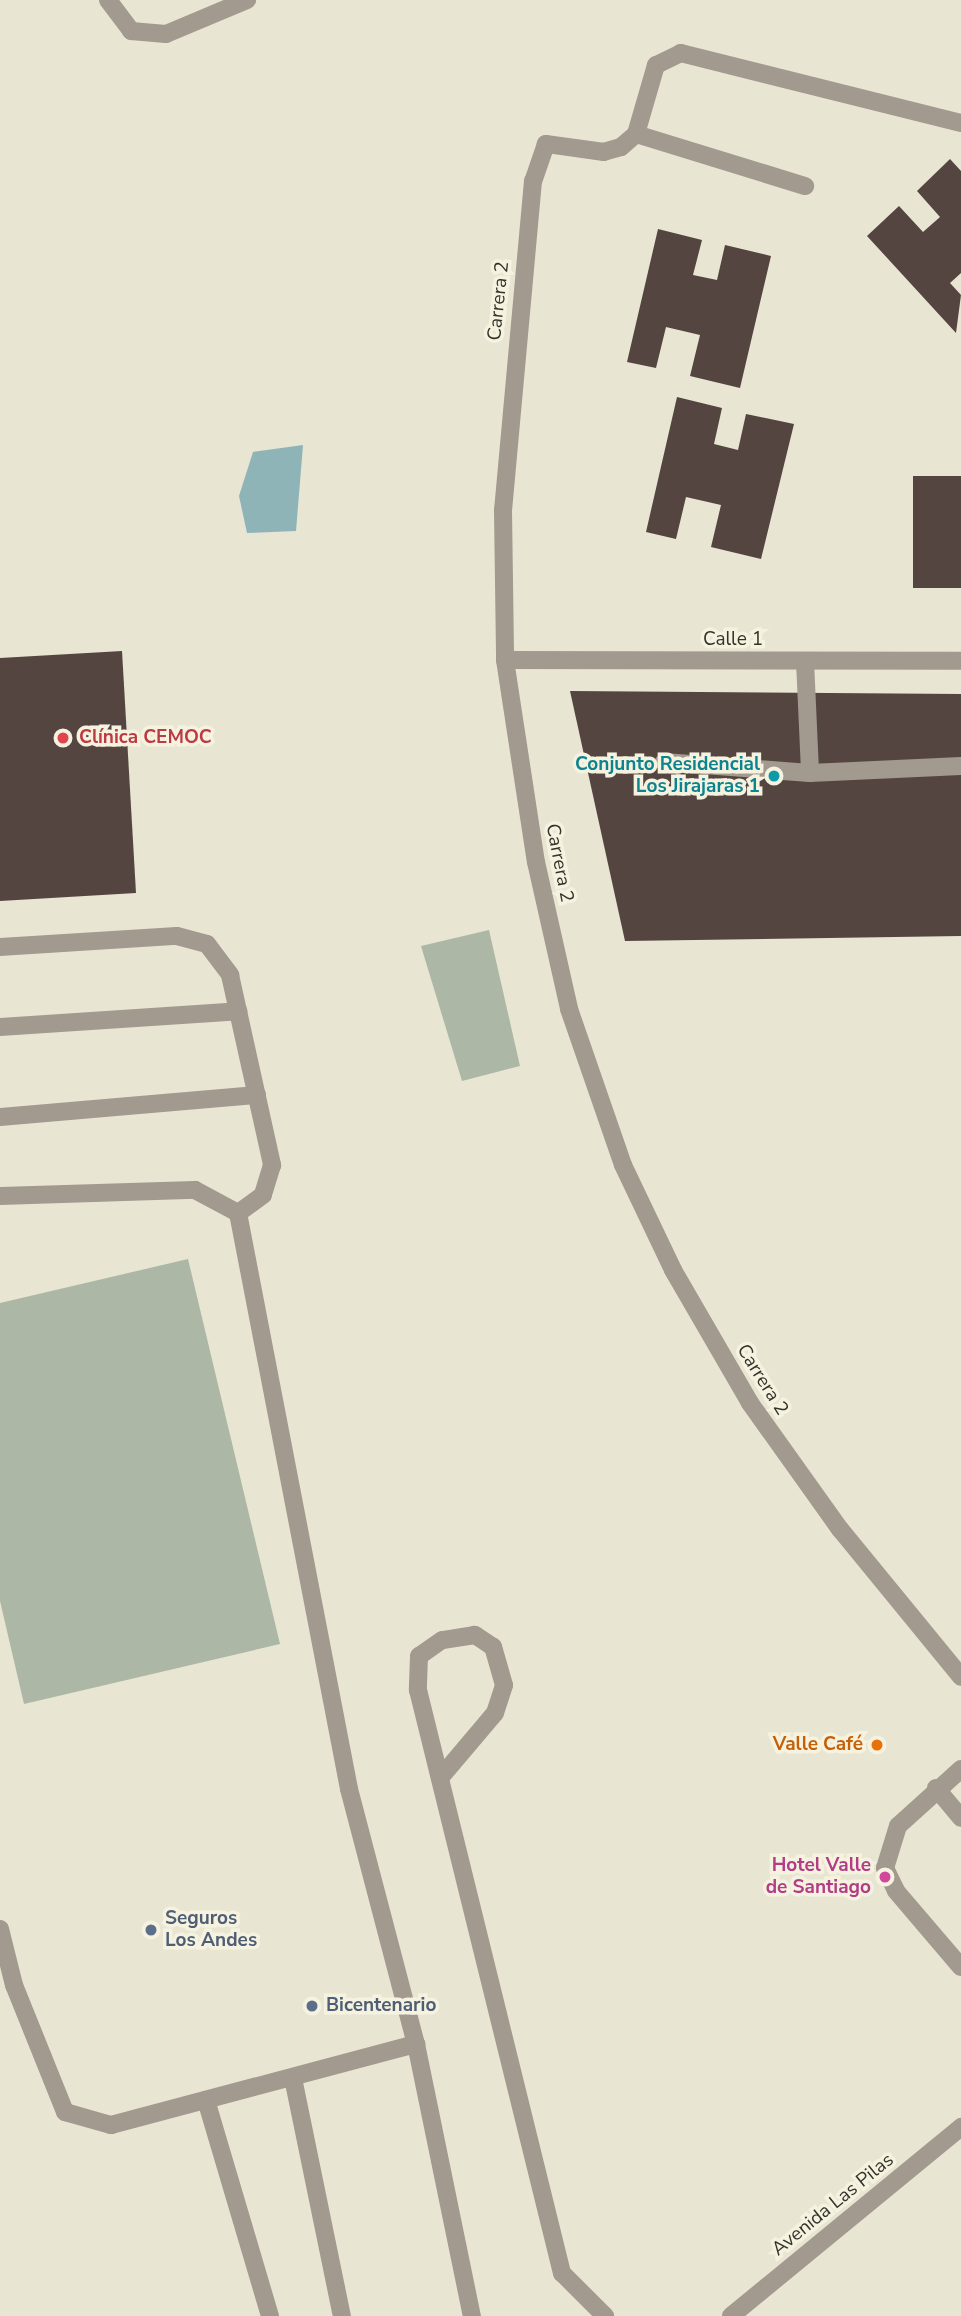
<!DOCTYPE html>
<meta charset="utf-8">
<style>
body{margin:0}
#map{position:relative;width:961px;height:2316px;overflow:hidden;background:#e8e5d3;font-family:"Nunito Sans",sans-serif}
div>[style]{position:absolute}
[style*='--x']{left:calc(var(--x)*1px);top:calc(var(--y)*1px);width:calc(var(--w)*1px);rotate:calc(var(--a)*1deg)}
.green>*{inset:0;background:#acb8a5}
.water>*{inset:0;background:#8fb4b7}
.building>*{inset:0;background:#554540}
.service>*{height:18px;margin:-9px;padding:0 9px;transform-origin:9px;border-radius:9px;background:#a2998f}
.minor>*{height:18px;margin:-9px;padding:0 9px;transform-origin:9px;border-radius:9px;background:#a2998f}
.dots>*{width:19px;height:19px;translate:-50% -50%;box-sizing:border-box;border:4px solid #f6f2e0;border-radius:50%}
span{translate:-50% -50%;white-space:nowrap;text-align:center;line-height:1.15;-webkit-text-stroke:7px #f6f2e0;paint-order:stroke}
.street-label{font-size:19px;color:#33322b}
.health-label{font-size:19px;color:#be3a42;font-weight:700}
.left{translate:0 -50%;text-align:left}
.culture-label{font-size:19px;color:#0d838f;font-weight:700}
.right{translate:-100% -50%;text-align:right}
.food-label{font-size:19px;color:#c56008;font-weight:700}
.hotel-label{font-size:19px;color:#b23c85;font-weight:700}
.service-label{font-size:19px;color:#4e5e75;font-weight:700}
</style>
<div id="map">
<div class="green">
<div style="clip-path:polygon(489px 930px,520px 1066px,462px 1081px,421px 946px)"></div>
<div style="clip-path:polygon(188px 1259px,280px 1644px,24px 1704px,0 1601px,0 1303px)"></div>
</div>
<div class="water">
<div style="clip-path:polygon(303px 445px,296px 531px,247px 533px,239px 496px,253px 452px)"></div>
</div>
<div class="building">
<div style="clip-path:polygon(950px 159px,961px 171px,961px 273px,950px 283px,961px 295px,956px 333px,867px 236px,899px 206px,923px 232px,940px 217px,917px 191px)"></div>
<div style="clip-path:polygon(658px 229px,702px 240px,693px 275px,717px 280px,725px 245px,771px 256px,740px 388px,690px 376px,700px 335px,666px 327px,656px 368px,627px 362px)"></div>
<div style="clip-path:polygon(677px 397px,722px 408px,714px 444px,738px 450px,746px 414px,794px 424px,761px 559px,711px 547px,721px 505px,686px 497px,676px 539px,646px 532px)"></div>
<div style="clip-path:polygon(913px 476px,961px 476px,961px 588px,913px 588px)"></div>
<div style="clip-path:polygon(122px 651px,136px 893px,0 901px,0 658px)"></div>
<div style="clip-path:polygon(570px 691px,961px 694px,961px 936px,625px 941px)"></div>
</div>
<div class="service">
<div style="--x:805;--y:661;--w:112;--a:87.4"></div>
<div style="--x:810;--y:773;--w:151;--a:-2.7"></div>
<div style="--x:664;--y:762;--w:146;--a:4.3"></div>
<div style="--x:0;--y:947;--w:177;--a:-3.6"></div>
<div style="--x:177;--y:936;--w:31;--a:15"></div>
<div style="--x:207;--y:944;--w:39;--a:53"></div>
<div style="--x:230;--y:975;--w:195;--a:77.5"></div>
<div style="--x:272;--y:1165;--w:31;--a:107"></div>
<div style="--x:263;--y:1195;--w:31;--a:144"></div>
<div style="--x:0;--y:1027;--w:239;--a:-3.8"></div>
<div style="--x:0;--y:1117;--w:258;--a:-4.9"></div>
<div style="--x:961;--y:1769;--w:85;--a:137.9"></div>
<div style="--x:898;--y:1826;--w:44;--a:107.2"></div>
<div style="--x:885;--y:1868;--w:25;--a:64"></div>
<div style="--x:896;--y:1891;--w:100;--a:49.5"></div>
<div style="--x:936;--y:1788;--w:39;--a:50"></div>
<div style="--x:0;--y:1929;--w:58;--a:76"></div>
<div style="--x:14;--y:1985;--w:137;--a:68.1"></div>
<div style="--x:65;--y:2112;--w:48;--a:15.8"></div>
<div style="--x:111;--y:2125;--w:316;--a:-14.9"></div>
<div style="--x:293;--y:2078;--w:243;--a:78.4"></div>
<div style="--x:206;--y:2100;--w:225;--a:73.5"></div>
</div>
<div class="minor">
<div style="--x:108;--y:0;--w:39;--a:53"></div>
<div style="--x:131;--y:31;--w:35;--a:5"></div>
<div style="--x:166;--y:34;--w:88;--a:-22.8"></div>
<div style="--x:961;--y:123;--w:289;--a:-166"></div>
<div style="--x:681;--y:53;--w:28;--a:154"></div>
<div style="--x:656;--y:65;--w:72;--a:106.2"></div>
<div style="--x:636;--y:134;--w:20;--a:139"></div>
<div style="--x:621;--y:147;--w:18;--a:164"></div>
<div style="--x:604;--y:152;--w:59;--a:-172.1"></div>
<div style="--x:546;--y:144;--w:39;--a:109"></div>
<div style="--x:533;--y:181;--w:330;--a:95.2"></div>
<div style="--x:503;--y:510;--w:150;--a:89.2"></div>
<div style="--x:505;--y:660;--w:204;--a:81.3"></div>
<div style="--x:536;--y:862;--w:151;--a:77.3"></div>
<div style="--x:569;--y:1009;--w:165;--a:70.9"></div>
<div style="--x:623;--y:1165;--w:116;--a:64.5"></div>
<div style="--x:673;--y:1270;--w:154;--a:59.9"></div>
<div style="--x:750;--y:1403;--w:155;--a:54.5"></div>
<div style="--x:840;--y:1529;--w:191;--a:50.7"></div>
<div style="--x:636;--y:134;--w:177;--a:17.1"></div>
<div style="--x:505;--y:660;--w:456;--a:0.1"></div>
<div style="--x:0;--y:1196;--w:195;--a:-1.8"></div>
<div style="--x:195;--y:1190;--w:49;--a:28.1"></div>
<div style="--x:238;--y:1213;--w:587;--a:79.09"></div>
<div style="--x:349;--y:1789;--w:264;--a:75.3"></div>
<div style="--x:416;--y:2044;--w:278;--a:78.4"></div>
<div style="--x:440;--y:1778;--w:85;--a:-49.8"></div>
<div style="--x:495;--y:1713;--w:29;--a:-72"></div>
<div style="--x:504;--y:1685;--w:40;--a:-106"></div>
<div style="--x:493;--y:1647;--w:22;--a:-146"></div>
<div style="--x:475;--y:1635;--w:33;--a:171"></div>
<div style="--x:442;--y:1640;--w:28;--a:145"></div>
<div style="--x:419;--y:1656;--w:34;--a:92"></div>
<div style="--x:418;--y:1690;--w:601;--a:76.13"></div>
<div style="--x:562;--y:2273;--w:61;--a:45"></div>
<div style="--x:731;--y:2316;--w:298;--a:-39.4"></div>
</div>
<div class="dots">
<div style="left:63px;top:738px;background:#e0444e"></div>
<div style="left:774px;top:776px;background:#0f9aa8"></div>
<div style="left:877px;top:1745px;background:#e8710a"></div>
<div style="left:885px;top:1877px;background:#d1479c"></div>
<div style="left:151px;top:1930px;background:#5c6f8a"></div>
<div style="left:312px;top:2006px;background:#5c6f8a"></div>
</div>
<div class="street-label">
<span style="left:499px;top:301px;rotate:-84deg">Carrera 2</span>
<span style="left:733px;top:640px">Calle 1</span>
<span style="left:559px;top:863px;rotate:79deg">Carrera 2</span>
<span style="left:762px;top:1380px;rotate:58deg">Carrera 2</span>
<span style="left:833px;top:2205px;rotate:-39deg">Avenida Las Pilas</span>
</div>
<div class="health-label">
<span class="left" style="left:79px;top:738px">Clínica CEMOC</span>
</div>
<div class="culture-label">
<span class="right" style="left:760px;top:776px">Conjunto Residencial<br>Los Jirajaras 1</span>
</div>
<div class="food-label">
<span class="right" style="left:863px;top:1745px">Valle Café</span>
</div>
<div class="hotel-label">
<span class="right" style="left:871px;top:1877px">Hotel Valle<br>de Santiago</span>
</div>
<div class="service-label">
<span class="left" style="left:165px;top:1930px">Seguros<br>Los Andes</span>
<span class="left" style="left:326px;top:2006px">Bicentenario</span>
</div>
</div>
